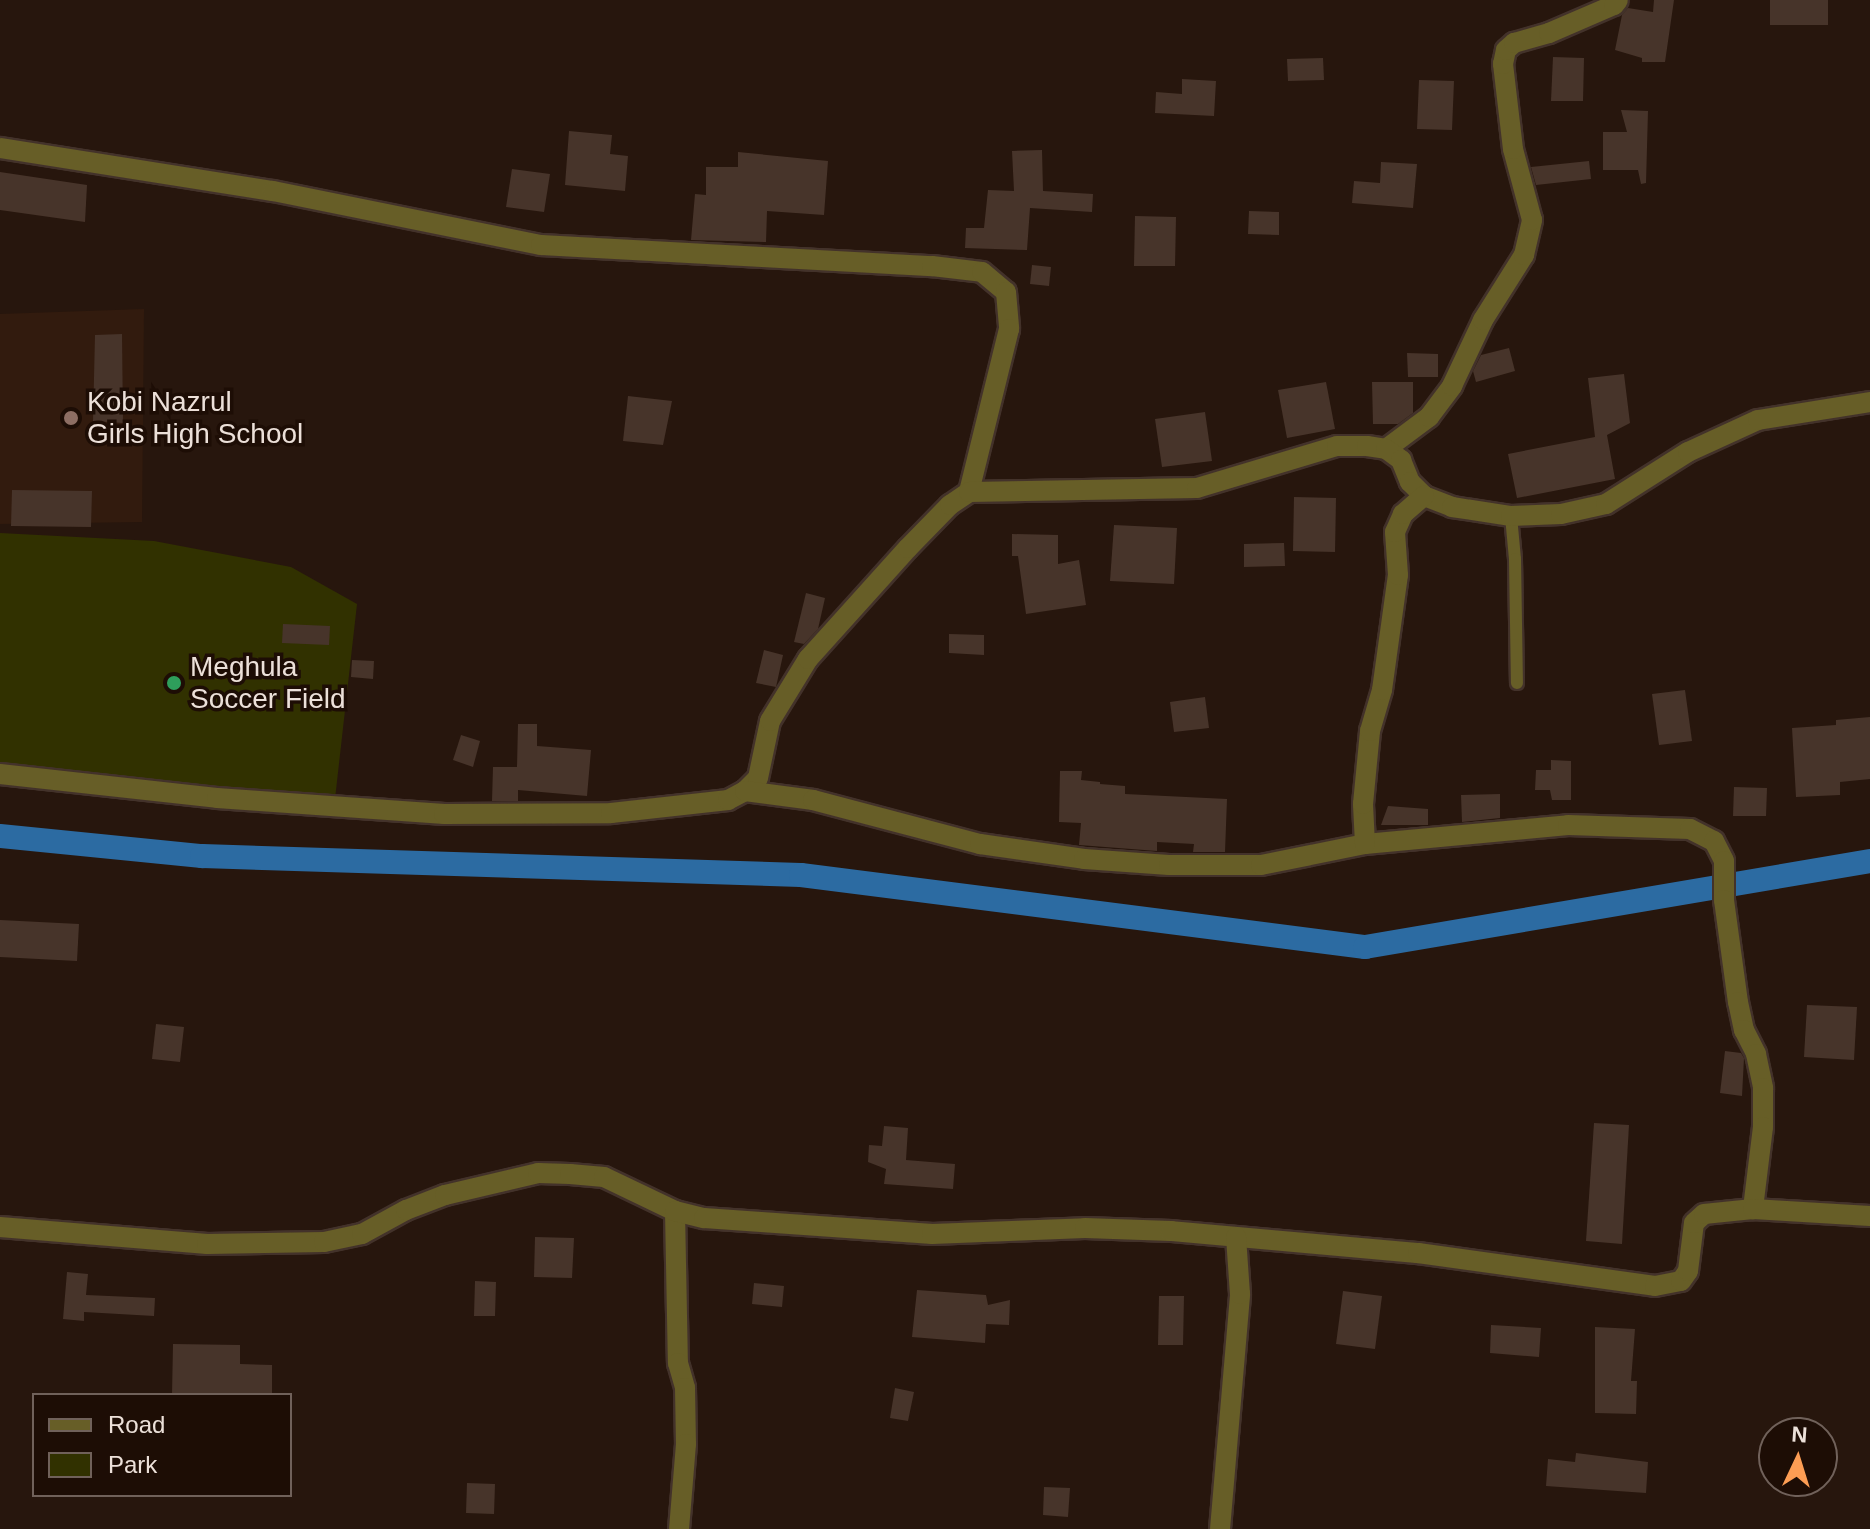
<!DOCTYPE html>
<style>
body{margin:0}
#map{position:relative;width:1870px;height:1529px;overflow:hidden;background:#27160d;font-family:Helvetica,sans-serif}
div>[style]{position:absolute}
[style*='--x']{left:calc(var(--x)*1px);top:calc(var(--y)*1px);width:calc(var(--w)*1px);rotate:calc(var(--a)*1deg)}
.built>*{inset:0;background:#321b0e}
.green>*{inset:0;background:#313100}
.canal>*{height:24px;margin:-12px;padding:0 12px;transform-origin:12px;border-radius:12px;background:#2c6ba2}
.building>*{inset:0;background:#47342a}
.roads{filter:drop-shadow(2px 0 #43322a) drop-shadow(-2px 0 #43322a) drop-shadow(0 2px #43322a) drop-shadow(0 -2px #43322a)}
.lane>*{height:12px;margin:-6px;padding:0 6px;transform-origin:6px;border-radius:6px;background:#675e27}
.street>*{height:20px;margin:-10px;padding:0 10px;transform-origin:10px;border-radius:10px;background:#675e27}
.dots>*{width:22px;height:22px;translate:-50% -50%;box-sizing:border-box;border:4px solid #1d0d05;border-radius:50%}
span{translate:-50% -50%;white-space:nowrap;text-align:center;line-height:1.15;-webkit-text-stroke:7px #1d0d05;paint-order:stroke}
.poi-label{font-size:28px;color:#ece0d9}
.left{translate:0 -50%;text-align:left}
.legend{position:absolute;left:32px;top:1393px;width:260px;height:104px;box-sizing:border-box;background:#1d0d05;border:2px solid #70615a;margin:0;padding:10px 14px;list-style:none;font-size:24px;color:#ece0d9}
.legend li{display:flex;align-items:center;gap:16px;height:40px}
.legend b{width:40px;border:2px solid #70615a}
.north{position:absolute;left:1758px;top:1417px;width:80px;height:80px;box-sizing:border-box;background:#1d0d05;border:2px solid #70615a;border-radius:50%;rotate:4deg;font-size:22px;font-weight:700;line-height:32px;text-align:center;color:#ece0d9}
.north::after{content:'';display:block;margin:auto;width:28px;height:36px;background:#fc9d54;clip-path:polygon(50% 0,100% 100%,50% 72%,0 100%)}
</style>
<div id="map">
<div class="built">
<div style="clip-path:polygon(144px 309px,142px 522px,0 524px,0 314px)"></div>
</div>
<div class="green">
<div style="clip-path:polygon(0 533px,154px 541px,291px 567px,357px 604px,335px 799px,0 763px)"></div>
</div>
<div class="canal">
<div style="--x:0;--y:836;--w:203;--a:5.7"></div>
<div style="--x:202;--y:856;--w:599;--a:1.82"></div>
<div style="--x:801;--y:875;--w:569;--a:7.28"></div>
<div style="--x:1365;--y:947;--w:512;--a:-9.66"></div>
</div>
<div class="building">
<div style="clip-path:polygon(1654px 0,1674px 0,1665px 62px,1642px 62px,1642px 58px,1615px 50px,1622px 15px,1628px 8px,1653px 12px)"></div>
<div style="clip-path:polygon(1770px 0,1828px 0,1828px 25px,1770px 25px)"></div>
<div style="clip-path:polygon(1553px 57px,1584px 58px,1583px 101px,1551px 101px)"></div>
<div style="clip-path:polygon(1323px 58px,1324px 80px,1288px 81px,1287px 59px)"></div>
<div style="clip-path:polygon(1182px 79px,1216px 81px,1214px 116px,1155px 113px,1156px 92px,1182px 94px)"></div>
<div style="clip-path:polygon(1419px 80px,1454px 81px,1452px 130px,1417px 129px)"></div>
<div style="clip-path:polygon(1621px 110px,1648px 111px,1646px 183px,1641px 184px,1638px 170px,1603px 170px,1603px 132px,1627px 132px)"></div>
<div style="clip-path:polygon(569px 131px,612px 135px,610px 154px,628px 156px,625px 191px,565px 185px)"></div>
<div style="clip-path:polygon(1042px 150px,1043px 191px,1093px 194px,1092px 212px,1030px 208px,1027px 250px,965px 248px,966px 228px,984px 228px,988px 190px,1014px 191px,1012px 151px)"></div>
<div style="clip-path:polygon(738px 152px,828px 161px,824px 215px,767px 211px,766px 242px,691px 240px,695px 194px,706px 195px,706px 167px,738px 167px)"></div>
<div style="clip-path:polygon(1589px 161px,1591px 179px,1536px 185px,1531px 167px)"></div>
<div style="clip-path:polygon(1381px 162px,1417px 164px,1413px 208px,1352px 203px,1354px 181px,1380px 183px)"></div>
<div style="clip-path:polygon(512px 169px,550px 174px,544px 212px,506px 207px)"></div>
<div style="clip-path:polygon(0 172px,87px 185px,85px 222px,0 210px)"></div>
<div style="clip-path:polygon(1249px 211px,1279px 212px,1279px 235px,1248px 234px)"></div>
<div style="clip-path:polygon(1135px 216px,1176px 217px,1175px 266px,1134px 266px)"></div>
<div style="clip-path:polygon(1032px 265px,1051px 267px,1049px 286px,1030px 284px)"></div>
<div style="clip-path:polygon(122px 334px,123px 423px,93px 421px,95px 335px)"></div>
<div style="clip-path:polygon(1509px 348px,1515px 371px,1476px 382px,1473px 371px,1481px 355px)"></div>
<div style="clip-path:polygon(1407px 353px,1438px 354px,1438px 377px,1408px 377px)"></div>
<div style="clip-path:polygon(1624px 374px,1630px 423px,1607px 435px,1615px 479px,1517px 498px,1508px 454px,1595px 437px,1588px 378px)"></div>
<div style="clip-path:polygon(1326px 382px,1335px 429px,1287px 438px,1278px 390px)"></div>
<div style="clip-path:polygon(1372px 382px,1413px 382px,1413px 413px,1398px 424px,1373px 424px)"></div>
<div style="clip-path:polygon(628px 396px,672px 401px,663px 445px,623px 441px)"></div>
<div style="clip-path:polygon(1205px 412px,1212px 461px,1162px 467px,1155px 419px)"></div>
<div style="clip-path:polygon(12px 490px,92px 491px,91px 527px,11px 526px)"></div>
<div style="clip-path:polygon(1294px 497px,1336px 498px,1335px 552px,1293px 551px)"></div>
<div style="clip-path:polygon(1114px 525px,1177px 528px,1174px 584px,1110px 581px)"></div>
<div style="clip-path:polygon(1012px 534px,1058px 535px,1058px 564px,1079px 560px,1086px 605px,1026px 614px,1018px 556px,1012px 556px)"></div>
<div style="clip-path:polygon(1284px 543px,1285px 566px,1244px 567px,1244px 544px)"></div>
<div style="clip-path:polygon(806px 593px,825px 598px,818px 629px,804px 644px,794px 642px)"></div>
<div style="clip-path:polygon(283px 624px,330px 626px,329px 645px,282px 643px)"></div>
<div style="clip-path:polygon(949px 634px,984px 635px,984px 655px,949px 653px)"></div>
<div style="clip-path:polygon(764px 650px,783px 655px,776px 687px,756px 683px)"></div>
<div style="clip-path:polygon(352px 660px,374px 661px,373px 679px,351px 677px)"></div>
<div style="clip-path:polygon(1685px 690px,1692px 741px,1659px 745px,1652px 694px)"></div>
<div style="clip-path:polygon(1205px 697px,1209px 728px,1174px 732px,1170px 702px)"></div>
<div style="clip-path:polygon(1870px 717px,1870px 779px,1840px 782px,1840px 795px,1796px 797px,1792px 728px,1836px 725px,1836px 720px)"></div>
<div style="clip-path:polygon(518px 724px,537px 724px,537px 746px,591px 750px,587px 796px,518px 790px,518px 801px,492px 801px,493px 767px,517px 767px)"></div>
<div style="clip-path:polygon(461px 735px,480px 741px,473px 767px,453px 760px)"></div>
<div style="clip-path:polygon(1551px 760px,1571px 761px,1571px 800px,1552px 800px,1550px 790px,1535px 790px,1536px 770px,1551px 770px)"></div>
<div style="clip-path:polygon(1060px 771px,1082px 771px,1081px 780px,1100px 782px,1100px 784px,1125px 786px,1125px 794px,1227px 799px,1225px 852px,1193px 852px,1194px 844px,1157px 842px,1157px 851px,1079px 845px,1081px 823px,1059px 822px)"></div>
<div style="clip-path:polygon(1734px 787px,1767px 788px,1766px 816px,1733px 816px)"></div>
<div style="clip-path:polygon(1500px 794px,1500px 818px,1462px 822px,1461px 795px)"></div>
<div style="clip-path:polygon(1388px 806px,1428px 809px,1428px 825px,1381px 825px)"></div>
<div style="clip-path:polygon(0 920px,79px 924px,77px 961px,0 957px)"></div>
<div style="clip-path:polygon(1807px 1005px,1857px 1007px,1854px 1060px,1804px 1057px)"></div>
<div style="clip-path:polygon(156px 1024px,184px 1027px,180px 1062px,152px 1059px)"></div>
<div style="clip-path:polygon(1725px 1051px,1741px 1053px,1744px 1058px,1742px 1096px,1720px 1093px)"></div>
<div style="clip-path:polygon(1594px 1123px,1629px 1125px,1622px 1244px,1586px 1241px)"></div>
<div style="clip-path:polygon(884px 1126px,908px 1128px,906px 1160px,955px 1164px,953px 1189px,884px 1184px,886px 1169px,868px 1162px,869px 1145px,882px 1146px)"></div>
<div style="clip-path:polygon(535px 1237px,574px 1238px,572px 1278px,534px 1277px)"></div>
<div style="clip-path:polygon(67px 1272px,88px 1274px,86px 1295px,155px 1298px,154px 1316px,84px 1312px,84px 1321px,63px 1319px)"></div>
<div style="clip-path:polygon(475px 1281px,496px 1282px,495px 1316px,474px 1316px)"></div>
<div style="clip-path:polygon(754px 1283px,784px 1286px,782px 1307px,752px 1304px)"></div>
<div style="clip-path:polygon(917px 1290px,986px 1295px,988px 1305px,1010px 1300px,1009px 1325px,986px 1324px,985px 1343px,912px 1337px)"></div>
<div style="clip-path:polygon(1343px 1291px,1382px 1296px,1375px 1349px,1336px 1344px)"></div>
<div style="clip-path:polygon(1159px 1296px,1184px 1296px,1183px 1345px,1158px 1345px)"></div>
<div style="clip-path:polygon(1491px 1325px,1541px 1328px,1539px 1357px,1490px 1353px)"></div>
<div style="clip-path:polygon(1595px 1327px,1635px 1329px,1631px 1381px,1637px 1381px,1636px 1414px,1595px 1413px)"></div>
<div style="clip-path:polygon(173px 1344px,240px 1345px,240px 1364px,272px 1365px,272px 1395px,172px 1395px)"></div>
<div style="clip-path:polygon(895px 1388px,914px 1392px,908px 1421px,890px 1418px)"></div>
<div style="clip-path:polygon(1576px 1453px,1648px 1462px,1646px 1493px,1546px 1486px,1548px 1459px,1575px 1462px)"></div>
<div style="clip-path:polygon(467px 1483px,495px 1484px,494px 1514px,466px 1513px)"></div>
<div style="clip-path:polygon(1044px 1487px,1070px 1488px,1068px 1517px,1043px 1515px)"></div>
</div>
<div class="roads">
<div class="lane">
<div style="--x:1511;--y:516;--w:43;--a:84.7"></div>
<div style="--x:1515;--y:559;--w:124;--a:89.1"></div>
</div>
<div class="street">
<div style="--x:0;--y:148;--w:276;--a:9"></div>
<div style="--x:273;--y:191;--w:273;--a:11.4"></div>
<div style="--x:541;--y:245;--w:392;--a:3.1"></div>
<div style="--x:932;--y:266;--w:50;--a:6.8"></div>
<div style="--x:982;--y:272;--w:31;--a:40"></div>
<div style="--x:1006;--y:292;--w:37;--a:85"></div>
<div style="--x:1009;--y:329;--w:168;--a:103.8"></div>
<div style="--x:1386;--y:449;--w:54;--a:-36.7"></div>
<div style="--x:1429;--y:417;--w:39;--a:-53"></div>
<div style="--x:1452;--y:386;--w:73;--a:-64.8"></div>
<div style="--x:1483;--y:320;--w:77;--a:-57.8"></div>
<div style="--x:1524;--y:255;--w:36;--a:-77"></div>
<div style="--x:1532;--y:220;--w:73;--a:-105"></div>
<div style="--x:1513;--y:149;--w:86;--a:-96.7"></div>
<div style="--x:1503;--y:64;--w:14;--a:-78"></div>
<div style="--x:1506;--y:50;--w:11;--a:-41"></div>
<div style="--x:1514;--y:43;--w:36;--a:-16"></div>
<div style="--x:1549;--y:33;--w:71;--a:-23.3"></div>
<div style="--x:1614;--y:5;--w:6;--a:-51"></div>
<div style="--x:0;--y:774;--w:218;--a:6.3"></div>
<div style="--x:217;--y:798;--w:228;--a:4"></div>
<div style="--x:444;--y:814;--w:167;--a:-0.3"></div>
<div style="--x:611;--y:813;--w:118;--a:-6.3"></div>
<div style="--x:728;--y:800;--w:19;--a:-28"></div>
<div style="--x:745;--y:791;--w:18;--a:-45"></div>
<div style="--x:758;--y:778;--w:58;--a:-78.1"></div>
<div style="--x:770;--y:721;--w:73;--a:-58.5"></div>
<div style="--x:808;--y:659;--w:149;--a:-48"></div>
<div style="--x:908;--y:548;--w:60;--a:-45.7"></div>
<div style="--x:950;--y:505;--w:23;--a:-34"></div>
<div style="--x:969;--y:492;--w:228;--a:-1"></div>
<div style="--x:1197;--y:488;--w:146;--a:-16.7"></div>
<div style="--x:1337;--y:446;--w:30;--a:0"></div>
<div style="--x:1367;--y:446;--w:19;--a:9"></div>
<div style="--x:1386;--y:449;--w:19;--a:36"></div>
<div style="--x:1401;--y:460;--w:24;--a:68"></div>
<div style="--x:1410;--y:482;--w:20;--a:45"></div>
<div style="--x:1424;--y:496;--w:30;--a:21"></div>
<div style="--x:1452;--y:507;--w:60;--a:8.7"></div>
<div style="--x:1511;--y:516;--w:50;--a:-2.3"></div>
<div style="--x:1561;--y:514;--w:46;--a:-12.5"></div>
<div style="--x:1606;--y:504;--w:97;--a:-32.4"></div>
<div style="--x:1688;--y:452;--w:77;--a:-24.6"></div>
<div style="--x:1758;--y:420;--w:113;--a:-9.1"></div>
<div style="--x:745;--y:791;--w:69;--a:7.5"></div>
<div style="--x:813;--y:800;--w:173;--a:14.8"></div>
<div style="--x:980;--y:844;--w:105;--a:8.2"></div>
<div style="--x:1084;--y:859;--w:85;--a:4"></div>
<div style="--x:1169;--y:865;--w:92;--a:0"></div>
<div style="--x:1261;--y:865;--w:106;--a:-11.4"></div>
<div style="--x:1365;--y:844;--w:204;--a:-5.3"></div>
<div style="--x:1568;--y:825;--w:122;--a:1.9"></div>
<div style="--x:1690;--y:829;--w:27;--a:27"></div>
<div style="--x:1714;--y:841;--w:22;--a:63"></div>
<div style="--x:1724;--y:861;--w:39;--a:90"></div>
<div style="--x:1724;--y:900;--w:103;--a:82.2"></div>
<div style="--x:1738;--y:1002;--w:29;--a:78"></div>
<div style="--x:1744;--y:1030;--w:27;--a:63"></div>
<div style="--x:1756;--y:1054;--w:35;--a:78"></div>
<div style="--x:1763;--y:1088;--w:39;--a:90"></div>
<div style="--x:1763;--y:1127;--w:83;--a:97"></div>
<div style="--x:1365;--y:844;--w:40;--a:-92.9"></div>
<div style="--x:1363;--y:804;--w:73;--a:-84.5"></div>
<div style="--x:1370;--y:731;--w:43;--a:-73.7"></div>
<div style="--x:1382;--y:690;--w:116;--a:-82.1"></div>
<div style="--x:1398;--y:575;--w:43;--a:-94"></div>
<div style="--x:1395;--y:532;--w:20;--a:-66"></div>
<div style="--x:1403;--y:514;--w:28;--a:-41"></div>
<div style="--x:675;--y:1211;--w:152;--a:88.9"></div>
<div style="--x:678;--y:1363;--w:26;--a:74"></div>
<div style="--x:685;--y:1388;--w:56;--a:89"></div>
<div style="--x:686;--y:1444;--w:85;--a:94.7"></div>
<div style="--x:0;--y:1227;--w:208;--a:4.7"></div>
<div style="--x:207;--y:1244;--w:117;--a:-1"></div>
<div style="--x:324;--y:1242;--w:39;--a:-12"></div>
<div style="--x:362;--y:1234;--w:50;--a:-28.6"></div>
<div style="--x:406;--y:1210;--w:42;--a:-21"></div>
<div style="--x:445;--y:1195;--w:96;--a:-13.3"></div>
<div style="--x:538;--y:1173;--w:32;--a:2"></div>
<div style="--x:570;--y:1174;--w:34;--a:5"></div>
<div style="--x:604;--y:1177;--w:79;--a:25.6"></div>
<div style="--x:675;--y:1211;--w:30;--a:14"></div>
<div style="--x:704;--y:1218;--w:229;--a:4"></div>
<div style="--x:932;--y:1234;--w:153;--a:-2.2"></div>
<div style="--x:1085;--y:1228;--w:86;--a:2"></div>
<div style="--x:1171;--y:1231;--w:248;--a:5.1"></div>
<div style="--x:1418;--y:1253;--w:239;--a:7.9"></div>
<div style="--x:1655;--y:1286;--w:26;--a:-11"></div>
<div style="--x:1681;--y:1281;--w:12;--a:-55"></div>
<div style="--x:1688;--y:1271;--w:48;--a:-82.9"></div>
<div style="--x:1694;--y:1223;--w:13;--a:-42"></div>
<div style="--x:1704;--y:1214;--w:49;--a:-5.8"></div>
<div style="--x:1753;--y:1209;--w:117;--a:3.4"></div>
<div style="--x:1220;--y:1529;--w:236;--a:-85.1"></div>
<div style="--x:1240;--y:1294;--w:57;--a:-94"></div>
</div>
</div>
<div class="dots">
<div style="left:71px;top:418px;background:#8d6e63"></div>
<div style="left:174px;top:683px;background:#2e9e5b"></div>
</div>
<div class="poi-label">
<span class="left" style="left:87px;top:418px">Kobi Nazrul<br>Girls High School</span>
<span class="left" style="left:190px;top:683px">Meghula<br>Soccer Field</span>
</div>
<ul class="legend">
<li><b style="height:10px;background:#675e27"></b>Road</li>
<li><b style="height:22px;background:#313100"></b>Park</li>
</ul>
<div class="north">N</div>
</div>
